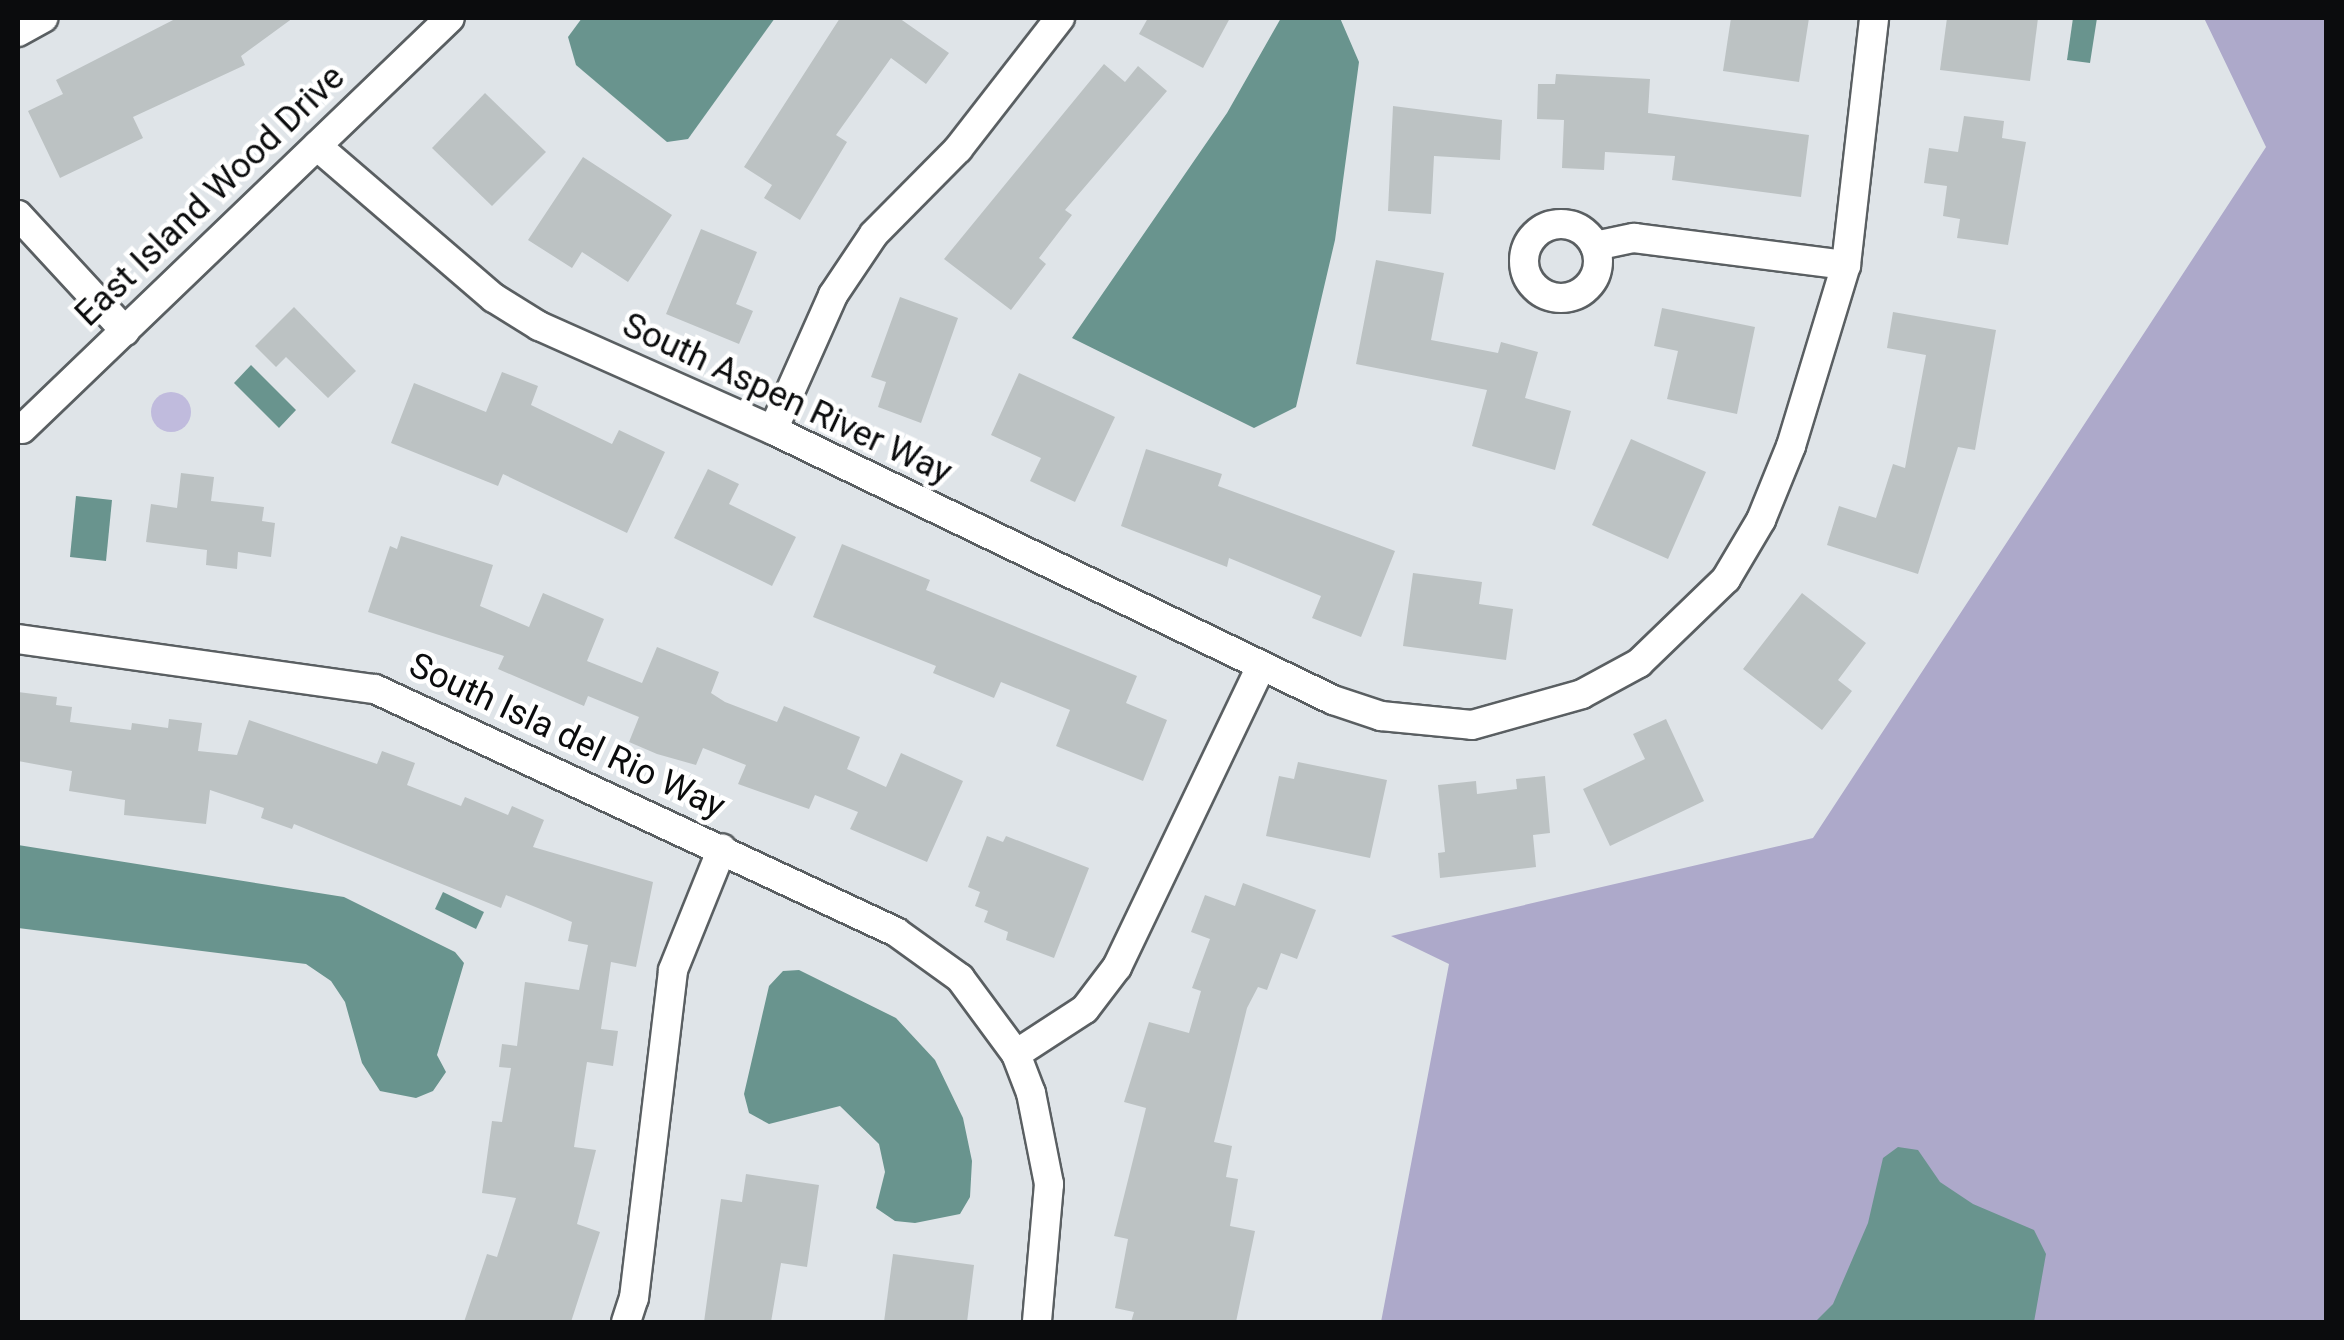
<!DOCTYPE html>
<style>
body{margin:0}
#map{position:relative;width:2344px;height:1340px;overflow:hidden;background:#dfe4e8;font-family:Roboto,sans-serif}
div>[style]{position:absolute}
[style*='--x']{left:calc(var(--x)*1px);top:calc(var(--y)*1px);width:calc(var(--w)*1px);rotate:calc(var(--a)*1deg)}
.green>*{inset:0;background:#c0bbdd}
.round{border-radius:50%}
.forest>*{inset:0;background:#ada9ca}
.water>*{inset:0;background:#69948e}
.building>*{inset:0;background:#bcc2c3}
.roads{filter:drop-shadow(2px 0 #5a5f62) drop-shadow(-2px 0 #5a5f62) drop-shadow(0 2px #5a5f62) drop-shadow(0 -2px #5a5f62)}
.minor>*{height:28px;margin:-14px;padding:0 14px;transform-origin:14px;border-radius:14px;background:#fff}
.minor>.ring{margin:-14px;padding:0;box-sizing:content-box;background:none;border:28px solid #fff;border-radius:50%}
span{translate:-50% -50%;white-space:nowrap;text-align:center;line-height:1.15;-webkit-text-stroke:9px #fff;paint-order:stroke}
.street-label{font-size:35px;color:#0b0c0d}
.frame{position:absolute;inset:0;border:20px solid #0b0c0d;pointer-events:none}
</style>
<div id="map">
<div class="green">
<div class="round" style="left:151px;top:392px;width:40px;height:40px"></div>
</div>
<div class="forest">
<div style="clip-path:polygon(2204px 18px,2326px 18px,2326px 1322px,1381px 1322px,1449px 964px,1391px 936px,1813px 838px,2266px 147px)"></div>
</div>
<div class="water">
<div style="clip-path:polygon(582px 18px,775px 18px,688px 139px,667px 142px,576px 65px,568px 37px)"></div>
<div style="clip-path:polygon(1281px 18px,1340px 18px,1359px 62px,1335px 240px,1296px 407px,1254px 428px,1072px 338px,1227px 113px)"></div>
<div style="clip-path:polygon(2073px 18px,2097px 18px,2090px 63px,2067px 60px)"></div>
<div style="clip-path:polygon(251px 365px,296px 410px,279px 428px,234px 383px)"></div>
<div style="clip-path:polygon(76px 496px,112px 500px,106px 561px,70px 557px)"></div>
<div style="clip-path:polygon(18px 845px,344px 897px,455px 952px,464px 963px,437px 1055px,446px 1072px,433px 1091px,416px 1098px,380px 1091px,362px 1063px,345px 1002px,331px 981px,306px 964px,18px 928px)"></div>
<div style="clip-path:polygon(443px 892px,484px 912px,476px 929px,435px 909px)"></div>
<div style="clip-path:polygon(799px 970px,896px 1018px,935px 1060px,963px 1118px,972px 1161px,970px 1197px,960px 1214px,915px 1223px,895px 1221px,876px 1208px,885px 1172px,879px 1144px,840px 1106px,769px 1124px,749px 1113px,744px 1094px,769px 986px,783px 971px)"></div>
<div style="clip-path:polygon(1898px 1147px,1918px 1150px,1940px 1182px,1973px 1204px,2034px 1230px,2046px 1254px,2034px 1322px,1815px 1322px,1833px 1304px,1868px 1223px,1883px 1158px)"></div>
</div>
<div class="building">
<div style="clip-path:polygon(177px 18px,293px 18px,241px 56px,245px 65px,133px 117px,143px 138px,60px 178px,28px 111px,63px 94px,56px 80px)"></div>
<div style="clip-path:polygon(840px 18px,899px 18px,949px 53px,926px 84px,891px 58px,836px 135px,847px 142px,800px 220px,764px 198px,772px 185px,744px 167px)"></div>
<div style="clip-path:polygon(1148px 18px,1230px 18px,1203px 68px,1139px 34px)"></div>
<div style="clip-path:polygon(1731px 18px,1809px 18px,1799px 82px,1723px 71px)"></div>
<div style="clip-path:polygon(1947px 18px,2038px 18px,2030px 81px,1940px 70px)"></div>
<div style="clip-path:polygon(1104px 64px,1125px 82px,1138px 66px,1167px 91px,1065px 210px,1072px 215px,1039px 258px,1046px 264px,1011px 310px,944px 259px)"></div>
<div style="clip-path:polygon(1556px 74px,1650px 79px,1648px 113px,1809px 135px,1801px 197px,1672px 180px,1675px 156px,1605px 152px,1604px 170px,1562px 168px,1564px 120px,1537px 119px,1538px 84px,1555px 84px)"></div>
<div style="clip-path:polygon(485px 93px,546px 152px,492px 206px,432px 148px)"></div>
<div style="clip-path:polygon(1393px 106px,1502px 120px,1500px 160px,1434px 156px,1431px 214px,1388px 211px)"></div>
<div style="clip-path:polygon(1964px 116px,2004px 121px,2002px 138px,2026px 142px,2008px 245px,1957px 238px,1960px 219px,1943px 216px,1947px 186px,1924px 183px,1929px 148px,1958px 152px)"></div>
<div style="clip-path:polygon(583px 157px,672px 215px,628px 282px,582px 252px,572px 268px,528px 240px)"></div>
<div style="clip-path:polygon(701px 229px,757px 252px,736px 304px,753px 311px,739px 344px,666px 314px)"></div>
<div style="clip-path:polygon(1376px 260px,1444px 273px,1431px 340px,1498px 353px,1501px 342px,1538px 352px,1525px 398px,1571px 411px,1555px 470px,1472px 446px,1487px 390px,1356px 364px)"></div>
<div style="clip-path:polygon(900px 297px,958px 318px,921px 423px,878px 407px,886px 382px,871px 377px)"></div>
<div style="clip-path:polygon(294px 307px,356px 371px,328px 398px,286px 357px,276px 367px,255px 346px)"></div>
<div style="clip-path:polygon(1662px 308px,1755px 327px,1737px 414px,1667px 399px,1678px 351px,1654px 346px)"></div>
<div style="clip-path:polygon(1893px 312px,1996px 330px,1975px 450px,1958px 447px,1918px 574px,1827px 545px,1839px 506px,1876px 518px,1893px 464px,1905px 468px,1926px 355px,1887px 348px)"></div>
<div style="clip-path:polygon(502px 372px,538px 386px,531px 405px,612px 444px,619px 430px,665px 452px,627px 533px,503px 474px,498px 486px,391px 443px,414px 383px,486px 412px)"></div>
<div style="clip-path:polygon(1019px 373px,1115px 417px,1075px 502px,1030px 481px,1041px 458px,991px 435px)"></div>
<div style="clip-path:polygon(1631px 439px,1706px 472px,1668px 559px,1592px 525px)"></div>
<div style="clip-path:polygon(1146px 449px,1222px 474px,1218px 486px,1395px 551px,1361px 637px,1312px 618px,1321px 596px,1229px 558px,1227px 567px,1121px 526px)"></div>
<div style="clip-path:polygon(708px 469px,739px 484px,729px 504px,796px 537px,772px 586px,674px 538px)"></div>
<div style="clip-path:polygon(181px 473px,214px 477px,211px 501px,264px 507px,262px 521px,275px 523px,271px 557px,238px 552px,237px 569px,206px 565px,207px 550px,146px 542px,151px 504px,177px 508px)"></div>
<div style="clip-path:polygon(401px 536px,493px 565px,480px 606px,529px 627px,543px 593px,604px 619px,587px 661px,642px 683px,657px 647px,719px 672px,711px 693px,725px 702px,777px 722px,784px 706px,860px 737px,847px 769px,886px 787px,901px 753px,963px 781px,927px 862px,850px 829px,858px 812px,815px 795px,809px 809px,738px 784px,746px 765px,703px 748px,696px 765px,657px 754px,629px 742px,639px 717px,588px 696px,584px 706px,498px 669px,504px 656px,368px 612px,390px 546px,397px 549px)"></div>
<div style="clip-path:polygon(842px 544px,930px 580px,926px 590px,1137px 676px,1126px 703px,1167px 720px,1143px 781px,1056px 746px,1070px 710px,1001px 682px,994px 698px,933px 673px,936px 666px,813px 617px)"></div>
<div style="clip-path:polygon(1413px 573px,1482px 582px,1479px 604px,1513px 609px,1506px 660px,1403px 646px)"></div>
<div style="clip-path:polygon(1802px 593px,1866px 643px,1838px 680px,1852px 691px,1822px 730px,1743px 669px)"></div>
<div style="clip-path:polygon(18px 692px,57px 697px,56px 705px,72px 707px,70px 722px,131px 730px,132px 723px,168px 728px,169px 719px,202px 723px,198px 751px,237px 755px,249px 720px,377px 764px,382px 751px,415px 763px,407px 785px,461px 806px,465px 797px,508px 815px,512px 806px,544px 820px,533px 847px,653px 882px,636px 967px,611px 962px,601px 1029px,618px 1031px,613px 1066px,587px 1062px,574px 1147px,596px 1150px,577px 1224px,600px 1232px,571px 1322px,464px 1322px,487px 1254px,497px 1257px,516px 1198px,482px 1193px,492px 1121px,502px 1122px,511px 1068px,499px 1067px,502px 1044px,517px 1046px,525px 982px,579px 990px,588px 945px,568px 941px,572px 922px,506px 895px,501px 908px,294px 824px,292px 829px,261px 818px,264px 808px,210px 790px,206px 824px,124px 815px,125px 800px,69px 791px,72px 771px,18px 761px)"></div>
<div style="clip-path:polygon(1666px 719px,1704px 801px,1610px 846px,1583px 789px,1645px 759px,1633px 734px)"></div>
<div style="clip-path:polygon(1298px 762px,1387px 780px,1370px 858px,1266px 836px,1279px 776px,1294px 779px)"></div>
<div style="clip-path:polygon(1545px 776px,1550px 833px,1533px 835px,1536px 867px,1440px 878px,1438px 853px,1445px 852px,1438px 785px,1476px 781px,1477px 794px,1517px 789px,1516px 779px)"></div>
<div style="clip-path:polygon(987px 836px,1003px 842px,1006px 836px,1089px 868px,1054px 958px,1006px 940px,1008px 932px,984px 922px,988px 911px,975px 906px,980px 892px,968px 887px)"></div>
<div style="clip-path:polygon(1243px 883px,1316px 910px,1297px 959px,1281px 953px,1267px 990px,1258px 987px,1247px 1008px,1214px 1142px,1232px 1146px,1226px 1177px,1238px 1179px,1230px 1226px,1255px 1231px,1236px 1322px,1131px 1322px,1134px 1312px,1115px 1308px,1128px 1239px,1114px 1236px,1146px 1108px,1124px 1102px,1149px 1022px,1189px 1033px,1201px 991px,1192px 988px,1210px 939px,1191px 932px,1205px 895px,1235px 906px)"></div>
<div style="clip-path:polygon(746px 1174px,819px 1185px,807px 1267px,781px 1263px,771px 1322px,704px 1322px,721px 1199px,742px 1202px)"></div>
<div style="clip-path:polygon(893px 1254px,974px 1265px,967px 1322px,884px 1322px)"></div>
</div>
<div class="roads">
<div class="minor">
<div style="--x:18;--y:32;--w:29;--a:-29"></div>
<div style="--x:317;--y:146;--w:233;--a:40.7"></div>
<div style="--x:494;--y:298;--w:53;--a:31.9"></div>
<div style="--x:539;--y:326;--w:256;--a:24"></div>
<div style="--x:773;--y:430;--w:622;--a:25.74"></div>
<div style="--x:1333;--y:700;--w:51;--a:18.4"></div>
<div style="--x:1381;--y:716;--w:91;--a:5.6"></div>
<div style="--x:1472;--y:725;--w:114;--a:-15.7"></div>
<div style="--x:1582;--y:694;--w:65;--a:-28.5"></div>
<div style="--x:1639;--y:663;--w:121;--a:-44"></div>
<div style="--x:1726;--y:579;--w:69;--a:-59.3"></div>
<div style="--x:1761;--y:520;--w:80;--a:-67.9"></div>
<div style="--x:1791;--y:446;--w:189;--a:-73.1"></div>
<div style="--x:1846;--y:265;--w:249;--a:-83.5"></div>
<div style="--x:18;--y:215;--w:158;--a:47.3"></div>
<div class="ring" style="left:1524px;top:224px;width:46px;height:46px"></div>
<div style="--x:1595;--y:246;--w:40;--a:-12"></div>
<div style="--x:1634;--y:238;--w:214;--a:7.3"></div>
<div style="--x:22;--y:429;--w:593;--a:-43.84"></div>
<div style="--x:773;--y:430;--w:148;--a:-66"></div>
<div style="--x:833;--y:295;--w:73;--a:-56.1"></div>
<div style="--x:874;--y:234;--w:120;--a:-45.3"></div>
<div style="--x:958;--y:149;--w:166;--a:-52.1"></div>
<div style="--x:18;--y:639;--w:360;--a:8"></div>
<div style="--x:375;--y:689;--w:575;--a:25"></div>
<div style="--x:896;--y:932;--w:79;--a:35.7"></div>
<div style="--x:960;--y:978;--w:94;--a:53.6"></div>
<div style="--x:1016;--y:1054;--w:42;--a:69"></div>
<div style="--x:1031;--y:1093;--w:93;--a:78.8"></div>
<div style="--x:1049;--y:1184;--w:139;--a:95"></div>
<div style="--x:1016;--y:1054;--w:82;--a:-33.1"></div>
<div style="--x:1085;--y:1009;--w:53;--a:-52.7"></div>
<div style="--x:1117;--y:967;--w:331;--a:-64.4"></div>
<div style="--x:626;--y:1322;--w:25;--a:-72"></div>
<div style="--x:634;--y:1298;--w:330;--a:-83.2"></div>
<div style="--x:673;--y:970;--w:131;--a:-68"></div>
</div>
</div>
<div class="street-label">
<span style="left:210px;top:196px;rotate:-44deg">East Island Wood Drive</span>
<span style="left:787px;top:399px;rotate:25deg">South Aspen River Way</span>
<span style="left:567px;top:736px;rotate:25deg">South Isla del Rio Way</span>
</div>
<div class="frame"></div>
</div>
